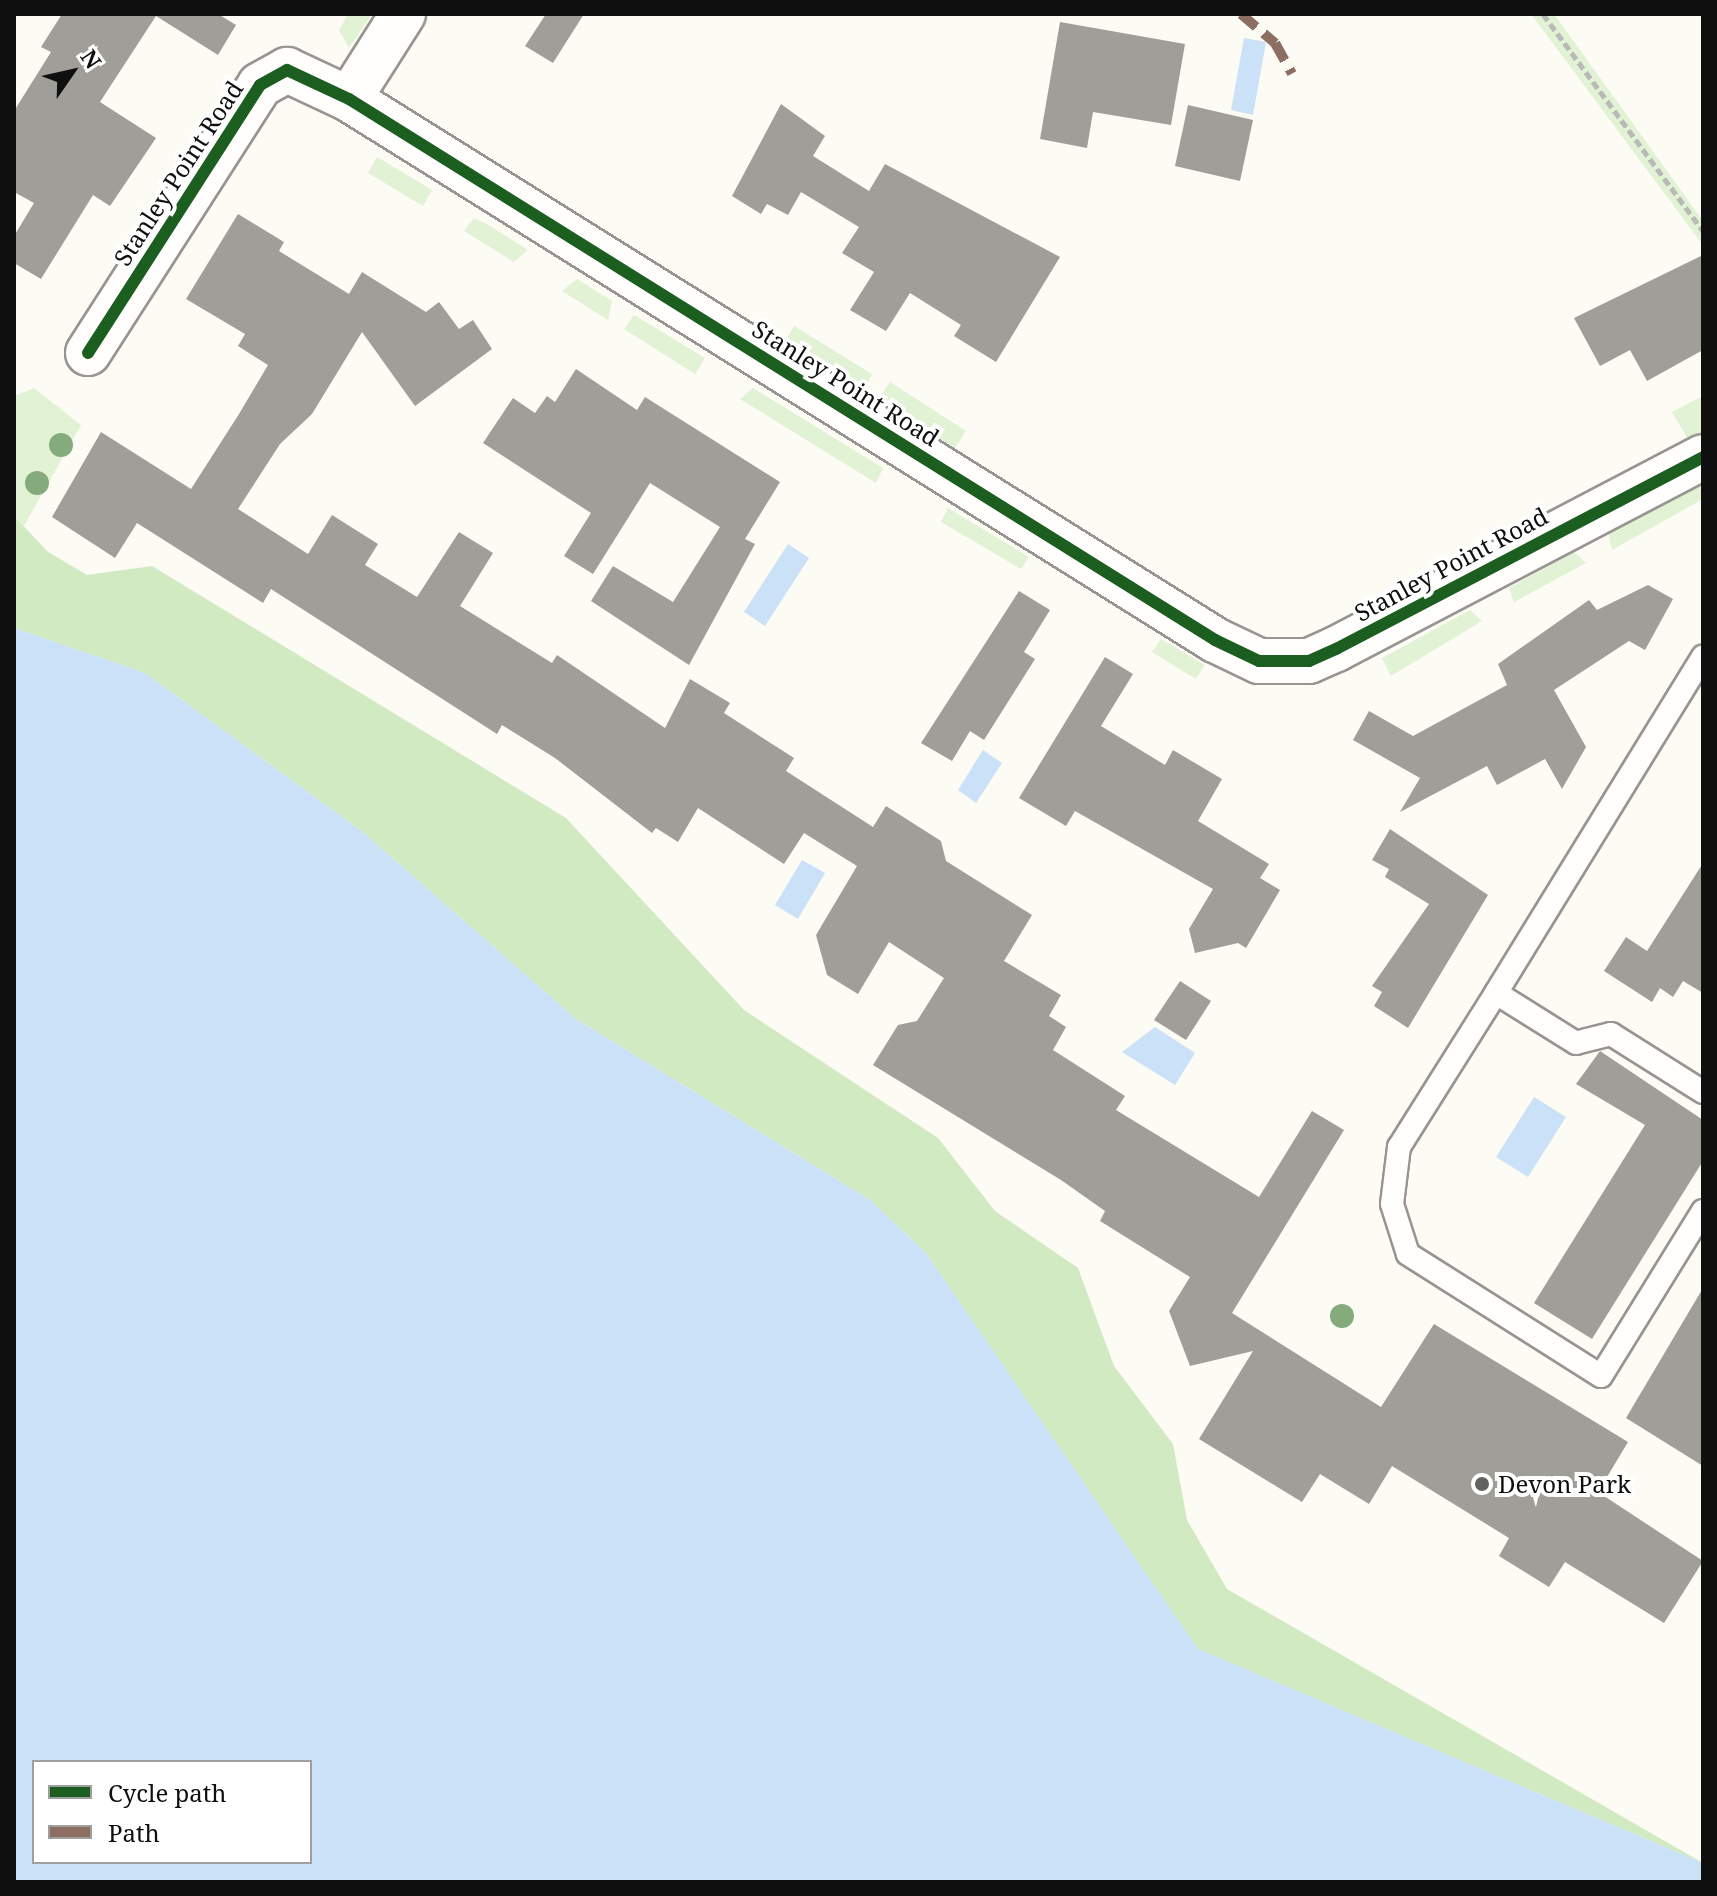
<!DOCTYPE html>
<style>
body{margin:0}
#map{position:relative;width:1717px;height:1896px;overflow:hidden;background:#fcfbf4;font-family:"Noto Serif",serif}
div>[style]{position:absolute}
[style*='--x']{left:calc(var(--x)*1px);top:calc(var(--y)*1px);width:calc(var(--w)*1px);rotate:calc(var(--a)*1deg)}
.green>*{inset:0;background:#e2f2d4}
.forest>*{inset:0;background:#d1eac1}
.water>*{inset:0;background:#cae1f7}
.building>*{inset:0;background:#a09e99}
.path>*{height:5px;margin-top:-2.5px;transform-origin:0;background:repeating-linear-gradient(90deg,#b9b9b8 0 8px,transparent 0 12px)}
.roads{filter:drop-shadow(2px 0 #969592) drop-shadow(-2px 0 #969592) drop-shadow(0 2px #969592) drop-shadow(0 -2px #969592)}
.lane>*{height:22px;margin:-11px;padding:0 11px;transform-origin:11px;border-radius:11px;background:#fffefd}
.street>*{height:44px;margin:-22px;padding:0 22px;transform-origin:22px;border-radius:22px;background:#fffefd}
.quiet>*{height:10px;margin-top:-5px;transform-origin:0;background:repeating-linear-gradient(90deg,#8d6e63 0 20px,transparent 0 30px)}
.cycleway>*{height:12px;margin:-6px;padding:0 6px;transform-origin:6px;border-radius:6px;background:#1b5e20}
.trees>*{width:24px;height:24px;margin:-12px;border-radius:50%;background:#85ab7d}
.dots>*{width:22px;height:22px;translate:-50% -50%;box-sizing:border-box;border:4px solid #fff;border-radius:50%}
span{translate:-50% -50%;white-space:nowrap;text-align:center;line-height:1.15;-webkit-text-stroke:8px #fff;paint-order:stroke}
.street-label{font-size:24px;color:#0f0f0f}
.poi-label{font-size:24px;color:#0f0f0f}
.left{translate:0 -50%;text-align:left}
.frame{position:absolute;inset:0;border:16px solid #0f0f0f;pointer-events:none}
.legend{position:absolute;left:32px;top:1760px;width:280px;height:104px;box-sizing:border-box;background:#fff;border:2px solid #9f9f9f;margin:0;padding:10px 14px;list-style:none;font-size:24px;color:#0f0f0f}
.legend li{display:flex;align-items:center;gap:16px;height:40px}
.legend b{width:40px;border:2px solid #9f9f9f}
.north{position:absolute;left:32px;top:32px;width:80px;height:80px;-webkit-text-stroke:6px #fff;paint-order:stroke;rotate:56deg;font-size:22px;font-weight:700;line-height:32px;text-align:center;color:#0f0f0f}
.north::after{content:'';display:block;margin:auto;width:28px;height:36px;background:#0f0f0f;clip-path:polygon(50% 0,100% 100%,50% 72%,0 100%)}
</style>
<div id="map">
<div class="green">
<div style="clip-path:polygon(348px 14px,372px 14px,349px 48px,339px 30px)"></div>
<div style="clip-path:polygon(1531px 14px,1554px 14px,1703px 221px,1703px 245px)"></div>
<div style="clip-path:polygon(377px 157px,432px 190px,423px 206px,368px 173px)"></div>
<div style="clip-path:polygon(474px 218px,487px 224px,528px 250px,514px 262px,464px 231px)"></div>
<div style="clip-path:polygon(577px 279px,612px 301px,608px 320px,562px 291px)"></div>
<div style="clip-path:polygon(634px 315px,705px 358px,695px 374px,624px 329px)"></div>
<div style="clip-path:polygon(794px 326px,872px 374px,863px 391px,785px 342px)"></div>
<div style="clip-path:polygon(890px 382px,966px 431px,955px 448px,878px 400px)"></div>
<div style="clip-path:polygon(34px 388px,81px 425px,24px 526px,14px 516px,14px 396px)"></div>
<div style="clip-path:polygon(753px 388px,883px 468px,876px 483px,740px 399px)"></div>
<div style="clip-path:polygon(1703px 396px,1703px 433px,1688px 439px,1672px 412px)"></div>
<div style="clip-path:polygon(1703px 481px,1703px 499px,1612px 550px,1608px 533px)"></div>
<div style="clip-path:polygon(948px 508px,1029px 557px,1021px 569px,941px 522px)"></div>
<div style="clip-path:polygon(1574px 552px,1586px 563px,1514px 602px,1509px 588px)"></div>
<div style="clip-path:polygon(1470px 610px,1482px 621px,1391px 676px,1382px 658px)"></div>
<div style="clip-path:polygon(1161px 639px,1205px 665px,1196px 679px,1152px 652px)"></div>
</div>
<div class="forest">
<div style="clip-path:polygon(14px 516px,48px 552px,87px 575px,152px 566px,566px 818px,744px 1010px,938px 1138px,995px 1211px,1078px 1268px,1114px 1366px,1173px 1444px,1187px 1520px,1227px 1589px,1703px 1863px,1197px 1649px,926px 1253px,870px 1200px,576px 1019px,364px 833px,145px 673px,14px 628px)"></div>
</div>
<div class="water">
<div style="clip-path:polygon(1244px 38px,1266px 42px,1253px 115px,1231px 110px)"></div>
<div style="clip-path:polygon(788px 544px,809px 558px,765px 626px,744px 612px)"></div>
<div style="clip-path:polygon(evenodd,14px 628px,145px 673px,364px 833px,576px 1019px,870px 1200px,926px 1253px,1198px 1649px,1703px 1863px,1703px 1882px,14px 1882px,14px 628px,310px 1762px,310px 1862px,34px 1862px,34px 1762px,310px 1762px)"></div>
<div style="clip-path:polygon(983px 750px,1002px 763px,976px 803px,958px 790px)"></div>
<div style="clip-path:polygon(802px 860px,825px 873px,798px 919px,775px 905px)"></div>
<div style="clip-path:polygon(1155px 1027px,1195px 1053px,1175px 1085px,1122px 1052px)"></div>
<div style="clip-path:polygon(1534px 1097px,1566px 1117px,1528px 1177px,1496px 1157px)"></div>
</div>
<div class="building">
<div style="clip-path:polygon(62px 14px,218px 14px,236px 25px,218px 55px,156px 16px,100px 102px,156px 138px,110px 206px,93px 195px,41px 279px,14px 263px,14px 236px,34px 203px,14px 192px,14px 111px,51px 52px,41px 47px)"></div>
<div style="clip-path:polygon(546px 14px,584px 14px,553px 63px,525px 46px)"></div>
<div style="clip-path:polygon(1060px 22px,1185px 44px,1171px 125px,1093px 112px,1087px 148px,1040px 139px)"></div>
<div style="clip-path:polygon(781px 104px,825px 136px,813px 156px,869px 191px,885px 164px,1060px 257px,996px 362px,954px 336px,961px 325px,910px 293px,886px 331px,850px 310px,874px 272px,842px 253px,859px 227px,801px 192px,788px 215px,767px 204px,761px 214px,732px 196px)"></div>
<div style="clip-path:polygon(1188px 105px,1253px 120px,1240px 181px,1175px 166px)"></div>
<div style="clip-path:polygon(238px 214px,284px 242px,279px 251px,349px 294px,362px 272px,426px 312px,439px 302px,459px 329px,473px 320px,492px 349px,415px 406px,362px 332px,312px 414px,280px 444px,238px 509px,308px 554px,332px 515px,378px 544px,365px 565px,417px 597px,459px 532px,493px 553px,460px 606px,552px 663px,557px 655px,665px 728px,690px 679px,730px 703px,724px 713px,794px 758px,786px 771px,873px 827px,886px 806px,941px 841px,946px 861px,1032px 915px,1004px 961px,1061px 995px,1049px 1016px,1066px 1027px,1053px 1050px,1125px 1096px,1116px 1110px,1259px 1197px,1312px 1111px,1344px 1130px,1232px 1313px,1381px 1407px,1434px 1324px,1628px 1442px,1598px 1492px,1703px 1561px,1664px 1623px,1565px 1562px,1549px 1587px,1499px 1556px,1509px 1538px,1392px 1466px,1369px 1504px,1320px 1474px,1302px 1502px,1199px 1439px,1253px 1351px,1190px 1366px,1169px 1311px,1190px 1277px,1100px 1221px,1105px 1211px,1061px 1180px,873px 1065px,898px 1025px,917px 1021px,944px 978px,889px 942px,858px 994px,827px 975px,816px 935px,857px 866px,804px 833px,784px 864px,698px 808px,678px 842px,656px 828px,652px 833px,555px 758px,502px 725px,497px 734px,271px 589px,263px 603px,137px 523px,115px 558px,52px 517px,101px 432px,191px 489px,239px 414px,268px 365px,238px 346px,245px 334px,186px 299px)"></div>
<div style="clip-path:polygon(1703px 255px,1703px 350px,1647px 381px,1630px 350px,1600px 366px,1574px 318px)"></div>
<div style="clip-path:polygon(576px 369px,637px 410px,645px 397px,780px 482px,745px 539px,755px 544px,689px 665px,591px 601px,613px 566px,673px 602px,720px 527px,650px 483px,593px 574px,564px 556px,591px 513px,483px 443px,513px 398px,535px 413px,547px 396px,555px 402px)"></div>
<div style="clip-path:polygon(1648px 585px,1673px 599px,1645px 650px,1629px 641px,1554px 690px,1586px 747px,1562px 789px,1545px 759px,1497px 785px,1487px 766px,1400px 812px,1420px 778px,1353px 740px,1369px 711px,1413px 736px,1507px 685px,1498px 664px,1589px 600px,1597px 610px)"></div>
<div style="clip-path:polygon(1019px 591px,1050px 610px,1024px 652px,1035px 659px,984px 740px,970px 731px,952px 761px,921px 743px)"></div>
<div style="clip-path:polygon(1105px 657px,1133px 674px,1101px 726px,1165px 765px,1173px 750px,1222px 779px,1198px 821px,1269px 864px,1260px 878px,1280px 890px,1246px 948px,1238px 943px,1195px 953px,1189px 929px,1213px 889px,1075px 811px,1066px 826px,1019px 798px)"></div>
<div style="clip-path:polygon(1390px 829px,1488px 895px,1408px 1028px,1374px 1006px,1382px 992px,1372px 986px,1429px 904px,1385px 877px,1389px 869px,1372px 860px)"></div>
<div style="clip-path:polygon(1703px 863px,1703px 993px,1683px 981px,1673px 997px,1660px 988px,1652px 1002px,1604px 971px,1626px 937px,1647px 951px)"></div>
<div style="clip-path:polygon(1180px 981px,1211px 1001px,1186px 1040px,1154px 1020px)"></div>
<div style="clip-path:polygon(1600px 1051px,1703px 1120px,1703px 1161px,1592px 1339px,1534px 1303px,1645px 1125px,1576px 1084px)"></div>
<div style="clip-path:polygon(1703px 1288px,1703px 1466px,1626px 1418px)"></div>
</div>
<div class="path">
<div style="--x:1543;--y:14;--w:270;--a:53.6"></div>
</div>
<div class="roads">
<div class="lane">
<div style="--x:1496;--y:993;--w:395;--a:-58.4"></div>
<div style="--x:1703;--y:1092;--w:109;--a:-147.8"></div>
<div style="--x:1611;--y:1034;--w:36;--a:166"></div>
<div style="--x:1576;--y:1043;--w:94;--a:-148"></div>
<div style="--x:1496;--y:993;--w:182;--a:122.2"></div>
<div style="--x:1399;--y:1147;--w:57;--a:97"></div>
<div style="--x:1392;--y:1204;--w:52;--a:72.3"></div>
<div style="--x:1408;--y:1254;--w:228;--a:32.3"></div>
<div style="--x:1601;--y:1376;--w:194;--a:-58.3"></div>
</div>
<div class="street">
<div style="--x:349;--y:99;--w:101;--a:-57.6"></div>
<div style="--x:88;--y:353;--w:318;--a:-57.3"></div>
<div style="--x:260;--y:85;--w:31;--a:-29"></div>
<div style="--x:287;--y:70;--w:68;--a:25.1"></div>
<div style="--x:349;--y:99;--w:1021;--a:31.99"></div>
<div style="--x:1215;--y:640;--w:49;--a:25.5"></div>
<div style="--x:1259;--y:661;--w:50;--a:0"></div>
<div style="--x:1309;--y:661;--w:30;--a:-24"></div>
<div style="--x:1336;--y:649;--w:414;--a:-27.6"></div>
</div>
</div>
<div class="quiet">
<div style="--x:1241;--y:14;--w:45;--a:40.5"></div>
<div style="--x:1275;--y:43;--w:35;--a:61"></div>
</div>
<div class="cycleway">
<div style="--x:88;--y:353;--w:318;--a:-57.3"></div>
<div style="--x:260;--y:85;--w:31;--a:-29"></div>
<div style="--x:287;--y:70;--w:68;--a:25.1"></div>
<div style="--x:349;--y:99;--w:1021;--a:31.99"></div>
<div style="--x:1215;--y:640;--w:49;--a:25.5"></div>
<div style="--x:1259;--y:661;--w:50;--a:0"></div>
<div style="--x:1309;--y:661;--w:30;--a:-24"></div>
<div style="--x:1336;--y:649;--w:414;--a:-27.6"></div>
</div>
<div class="trees">
<div style="left:61px;top:445px"></div>
<div style="left:37px;top:483px"></div>
<div style="left:1342px;top:1316px"></div>
</div>
<div class="dots">
<div style="left:1482px;top:1484px;background:#62625f"></div>
</div>
<div class="street-label">
<span style="left:178px;top:173px;rotate:-57deg">Stanley Point Road</span>
<span style="left:846px;top:383px;rotate:32deg">Stanley Point Road</span>
<span style="left:1451px;top:564px;rotate:-28deg">Stanley Point Road</span>
</div>
<div class="poi-label">
<span class="left" style="left:1498px;top:1484px">Devon Park</span>
</div>
<div class="frame"></div>
<ul class="legend">
<li><b style="height:10px;background:#1b5e20"></b>Cycle path</li>
<li><b style="height:10px;background:#8d6e63"></b>Path</li>
</ul>
<div class="north">N</div>
</div>
